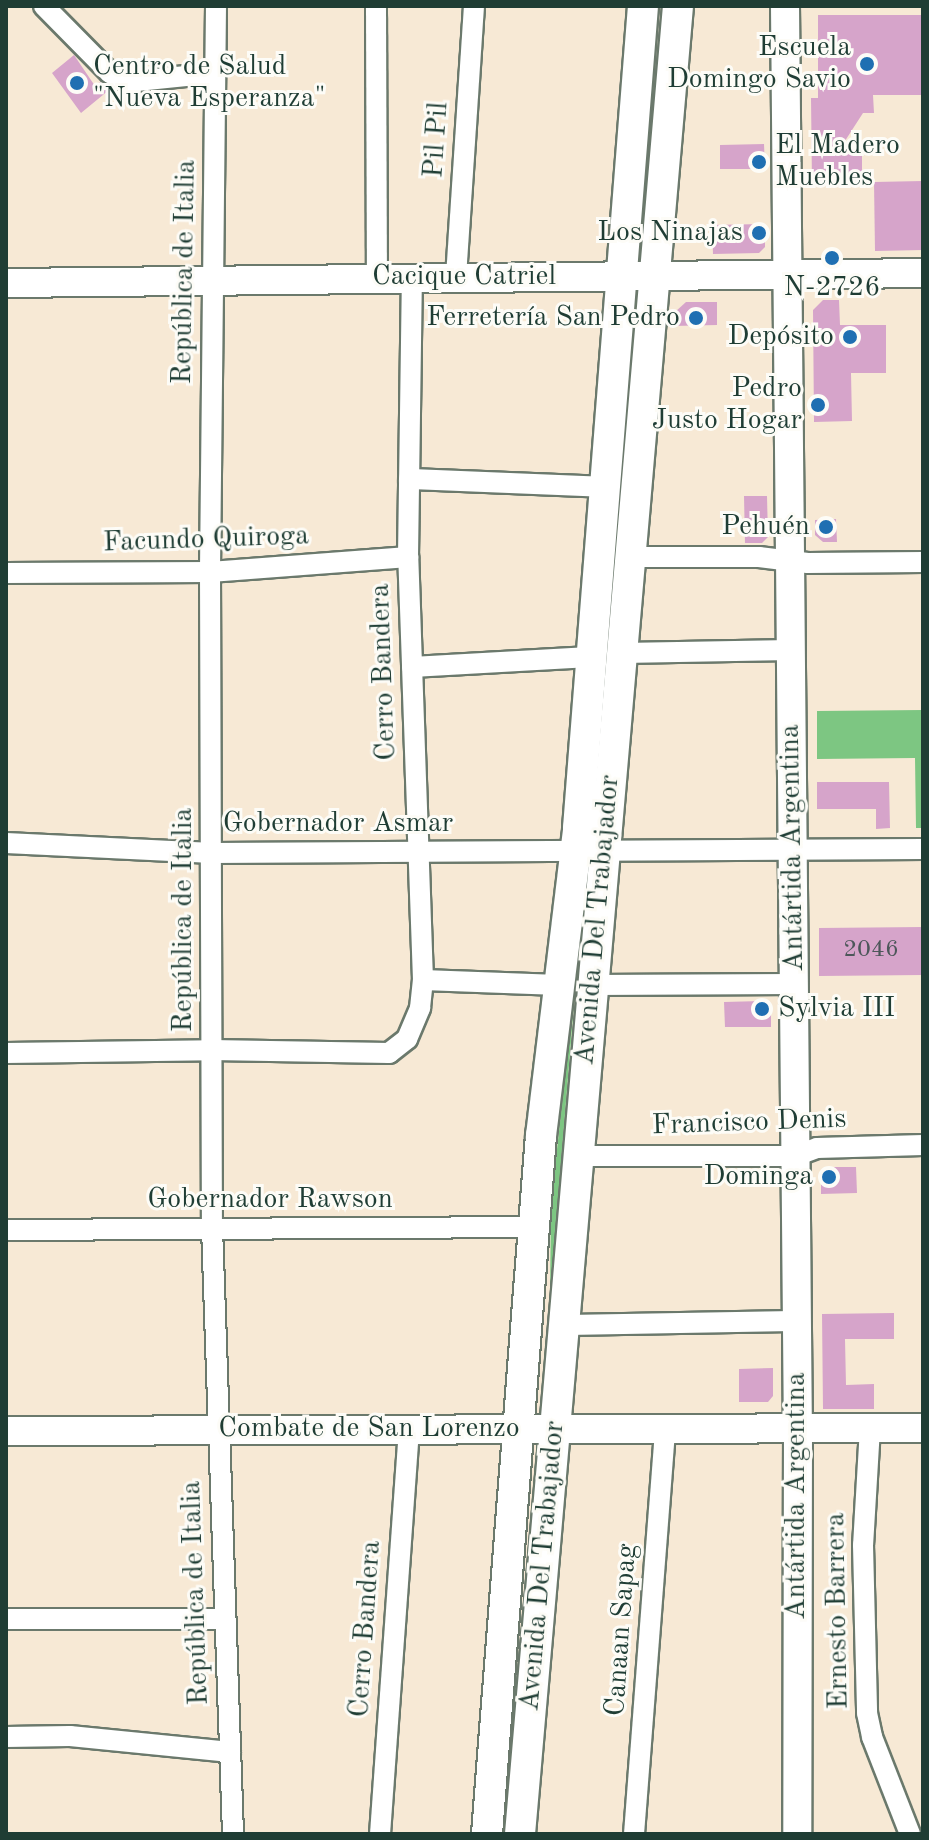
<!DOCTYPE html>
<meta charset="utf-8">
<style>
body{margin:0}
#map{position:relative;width:929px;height:1840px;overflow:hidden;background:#f7e9d5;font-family:"Old Standard TT",serif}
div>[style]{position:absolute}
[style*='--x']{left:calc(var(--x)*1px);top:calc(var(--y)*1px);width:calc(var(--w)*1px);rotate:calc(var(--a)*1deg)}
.green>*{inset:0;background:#7dc682}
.building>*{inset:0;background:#d6a4ca}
.roads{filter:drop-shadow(2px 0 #6b796c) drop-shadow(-2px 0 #6b796c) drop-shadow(0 2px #6b796c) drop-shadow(0 -2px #6b796c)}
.street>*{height:20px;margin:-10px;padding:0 10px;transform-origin:10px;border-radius:10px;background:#fff}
.secondary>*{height:28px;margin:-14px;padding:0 14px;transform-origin:14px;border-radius:14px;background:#fff}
.primary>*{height:30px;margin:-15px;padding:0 15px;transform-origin:15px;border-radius:15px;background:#fff}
.dots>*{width:22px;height:22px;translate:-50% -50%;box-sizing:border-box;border:4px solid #fdfcf7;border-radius:50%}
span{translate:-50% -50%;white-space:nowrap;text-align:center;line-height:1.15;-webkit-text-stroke:6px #fdfcf7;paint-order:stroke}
.number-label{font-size:24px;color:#4d575a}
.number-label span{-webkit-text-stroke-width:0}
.poi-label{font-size:28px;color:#1f3d34}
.right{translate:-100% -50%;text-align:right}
.left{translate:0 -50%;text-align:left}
.street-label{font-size:28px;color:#1f3d34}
.frame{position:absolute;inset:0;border:8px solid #1f3d34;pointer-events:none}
</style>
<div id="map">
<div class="green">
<div style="clip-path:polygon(923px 710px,923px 828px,916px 828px,915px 758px,817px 759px,817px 711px)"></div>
<div style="clip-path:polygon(577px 969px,550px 1295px,551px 1203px)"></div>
</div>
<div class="building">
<div style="clip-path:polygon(818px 15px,923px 15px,923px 95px,873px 95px,874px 113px,863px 113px,843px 144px,862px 144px,862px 184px,812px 185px,811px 98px,818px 98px)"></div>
<div style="clip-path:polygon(74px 55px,95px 86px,100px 82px,109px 90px,81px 113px,52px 73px)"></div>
<div style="clip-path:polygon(764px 144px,765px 169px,720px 169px,720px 145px)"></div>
<div style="clip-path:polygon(923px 181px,923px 250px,875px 251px,874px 182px)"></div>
<div style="clip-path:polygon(765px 224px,765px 247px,759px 253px,713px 254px,712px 225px)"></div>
<div style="clip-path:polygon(823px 300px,839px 300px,840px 325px,886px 325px,886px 373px,851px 373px,852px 421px,814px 422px,813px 310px)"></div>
<div style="clip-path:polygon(686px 302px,717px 302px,717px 325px,673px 326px,675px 312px)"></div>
<div style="clip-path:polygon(744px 496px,767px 496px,768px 537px,762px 543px,745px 543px)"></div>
<div style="clip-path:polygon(836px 519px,837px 542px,823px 542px,815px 535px,815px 520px)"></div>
<div style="clip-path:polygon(817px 782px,889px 782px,890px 828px,876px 829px,876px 809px,817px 809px)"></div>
<div style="clip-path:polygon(923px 927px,923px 975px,819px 976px,819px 928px)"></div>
<div style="clip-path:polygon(762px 1001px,771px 1010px,771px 1027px,725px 1027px,724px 1002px)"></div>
<div style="clip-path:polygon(831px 1167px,856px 1167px,857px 1193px,821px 1194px,821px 1177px)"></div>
<div style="clip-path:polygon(894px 1313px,894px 1339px,845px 1339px,846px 1385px,874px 1384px,874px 1409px,823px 1409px,822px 1314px)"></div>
<div style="clip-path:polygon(773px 1368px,773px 1396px,768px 1402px,739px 1402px,739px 1369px)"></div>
</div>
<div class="roads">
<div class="street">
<div style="--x:44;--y:6;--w:94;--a:45.4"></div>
<div style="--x:110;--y:73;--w:19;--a:28"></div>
<div style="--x:127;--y:82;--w:89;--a:-5.8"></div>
<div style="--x:216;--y:6;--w:566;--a:90.61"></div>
<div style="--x:210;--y:572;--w:655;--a:89.83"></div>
<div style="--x:212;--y:1227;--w:607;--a:88.02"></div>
<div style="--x:376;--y:6;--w:272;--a:89.8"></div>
<div style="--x:456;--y:277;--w:272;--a:-86.2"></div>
<div style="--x:409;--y:479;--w:195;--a:2.3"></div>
<div style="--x:630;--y:557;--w:129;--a:0"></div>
<div style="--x:759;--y:557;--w:49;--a:7"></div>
<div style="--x:808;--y:563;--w:115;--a:-0.5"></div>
<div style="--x:6;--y:573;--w:204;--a:-0.3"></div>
<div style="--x:210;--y:572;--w:199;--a:-4.3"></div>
<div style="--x:622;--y:653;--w:169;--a:-1"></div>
<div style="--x:412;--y:667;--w:178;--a:-3.2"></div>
<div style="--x:6;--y:843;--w:207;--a:2.8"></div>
<div style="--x:213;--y:853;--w:710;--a:-0.32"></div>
<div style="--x:423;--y:980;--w:136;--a:2.1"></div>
<div style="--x:592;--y:985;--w:202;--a:-0.3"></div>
<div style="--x:6;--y:1053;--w:205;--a:-0.8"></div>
<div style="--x:211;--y:1050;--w:178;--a:1"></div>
<div style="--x:389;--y:1053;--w:23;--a:-38"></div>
<div style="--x:407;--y:1039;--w:34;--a:-67"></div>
<div style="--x:420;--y:1008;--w:28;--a:-84"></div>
<div style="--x:423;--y:980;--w:423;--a:-92"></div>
<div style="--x:408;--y:557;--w:280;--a:-89.2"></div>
<div style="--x:577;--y:1156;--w:218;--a:0"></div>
<div style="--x:795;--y:1156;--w:23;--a:-20"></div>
<div style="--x:817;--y:1148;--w:106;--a:-1.6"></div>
<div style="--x:6;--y:1230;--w:529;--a:-0.32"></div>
<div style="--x:563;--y:1325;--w:234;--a:-1"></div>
<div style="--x:870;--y:1428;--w:117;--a:93.4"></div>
<div style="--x:863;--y:1545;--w:168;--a:88.6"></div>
<div style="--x:867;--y:1713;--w:25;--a:78"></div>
<div style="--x:872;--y:1737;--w:104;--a:68.6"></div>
<div style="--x:6;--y:1619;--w:219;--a:0"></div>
<div style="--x:6;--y:1737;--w:64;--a:-0.9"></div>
<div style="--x:70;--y:1736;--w:161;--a:5.7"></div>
<div style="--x:380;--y:1834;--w:407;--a:-85.9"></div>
<div style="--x:634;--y:1834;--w:405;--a:-85.6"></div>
</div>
<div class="secondary">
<div style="--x:785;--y:6;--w:1423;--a:89.48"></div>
<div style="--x:798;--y:1429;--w:405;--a:90.1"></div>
<div style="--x:6;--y:283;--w:917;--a:-0.62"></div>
<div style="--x:6;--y:1431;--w:917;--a:-0.19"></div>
</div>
<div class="primary">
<div style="--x:487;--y:1834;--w:700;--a:-85.58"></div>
<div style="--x:541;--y:1136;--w:310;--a:-83.1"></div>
<div style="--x:578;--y:828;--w:825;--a:-85.48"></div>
<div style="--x:520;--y:1834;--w:1835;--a:-85.06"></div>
</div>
</div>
<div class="dots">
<div style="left:867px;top:64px;background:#1f6fb2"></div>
<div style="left:77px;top:83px;background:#1f6fb2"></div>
<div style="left:759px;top:162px;background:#1f6fb2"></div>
<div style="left:759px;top:233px;background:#1f6fb2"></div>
<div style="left:832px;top:258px;background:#1f6fb2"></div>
<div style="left:696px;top:318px;background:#1f6fb2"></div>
<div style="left:850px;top:337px;background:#1f6fb2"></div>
<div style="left:818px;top:405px;background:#1f6fb2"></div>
<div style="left:826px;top:527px;background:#1f6fb2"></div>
<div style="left:762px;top:1009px;background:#1f6fb2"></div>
<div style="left:829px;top:1177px;background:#1f6fb2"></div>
</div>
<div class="number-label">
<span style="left:871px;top:951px">2046</span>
</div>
<div class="poi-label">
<span class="right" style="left:851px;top:64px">Escuela<br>Domingo Savio</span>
<span class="left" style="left:93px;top:83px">Centro de Salud<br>"Nueva Esperanza"</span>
<span class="left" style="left:775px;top:162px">El Madero<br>Muebles</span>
<span class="right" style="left:743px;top:233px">Los Ninajas</span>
<span style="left:832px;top:288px">N-2726</span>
<span class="right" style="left:680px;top:318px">Ferretería San Pedro</span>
<span class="right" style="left:834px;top:337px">Depósito</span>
<span class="right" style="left:802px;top:405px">Pedro<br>Justo Hogar</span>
<span class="right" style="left:810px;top:527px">Pehuén</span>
<span class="left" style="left:778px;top:1009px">Sylvia III</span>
<span class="right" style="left:813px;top:1177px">Dominga</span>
</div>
<div class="street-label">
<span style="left:437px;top:140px;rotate:-86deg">Pil Pil</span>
<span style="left:185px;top:272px;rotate:-89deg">República de Italia</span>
<span style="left:464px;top:277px">Cacique Catriel</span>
<span style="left:206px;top:540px;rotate:-2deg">Facundo Quiroga</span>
<span style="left:384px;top:672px;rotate:-92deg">Cerro Bandera</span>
<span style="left:338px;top:824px">Gobernador Asmar</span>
<span style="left:793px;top:848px;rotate:-91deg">Antártida Argentina</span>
<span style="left:184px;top:920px;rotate:-90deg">República de Italia</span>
<span style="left:598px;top:920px;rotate:-85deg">Avenida Del Trabajador</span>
<span style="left:749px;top:1123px;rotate:-2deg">Francisco Denis</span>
<span style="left:270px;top:1200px">Gobernador Rawson</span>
<span style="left:369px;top:1429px">Combate de San Lorenzo</span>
<span style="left:797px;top:1496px;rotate:-90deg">Antártida Argentina</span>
<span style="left:543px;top:1566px;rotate:-85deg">Avenida Del Trabajador</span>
<span style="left:196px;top:1593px;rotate:-92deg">República de Italia</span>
<span style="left:838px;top:1611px;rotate:-91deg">Ernesto Barrera</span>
<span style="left:366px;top:1629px;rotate:-86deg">Cerro Bandera</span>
<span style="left:622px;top:1630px;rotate:-86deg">Canaan Sapag</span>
</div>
<div class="frame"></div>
</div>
